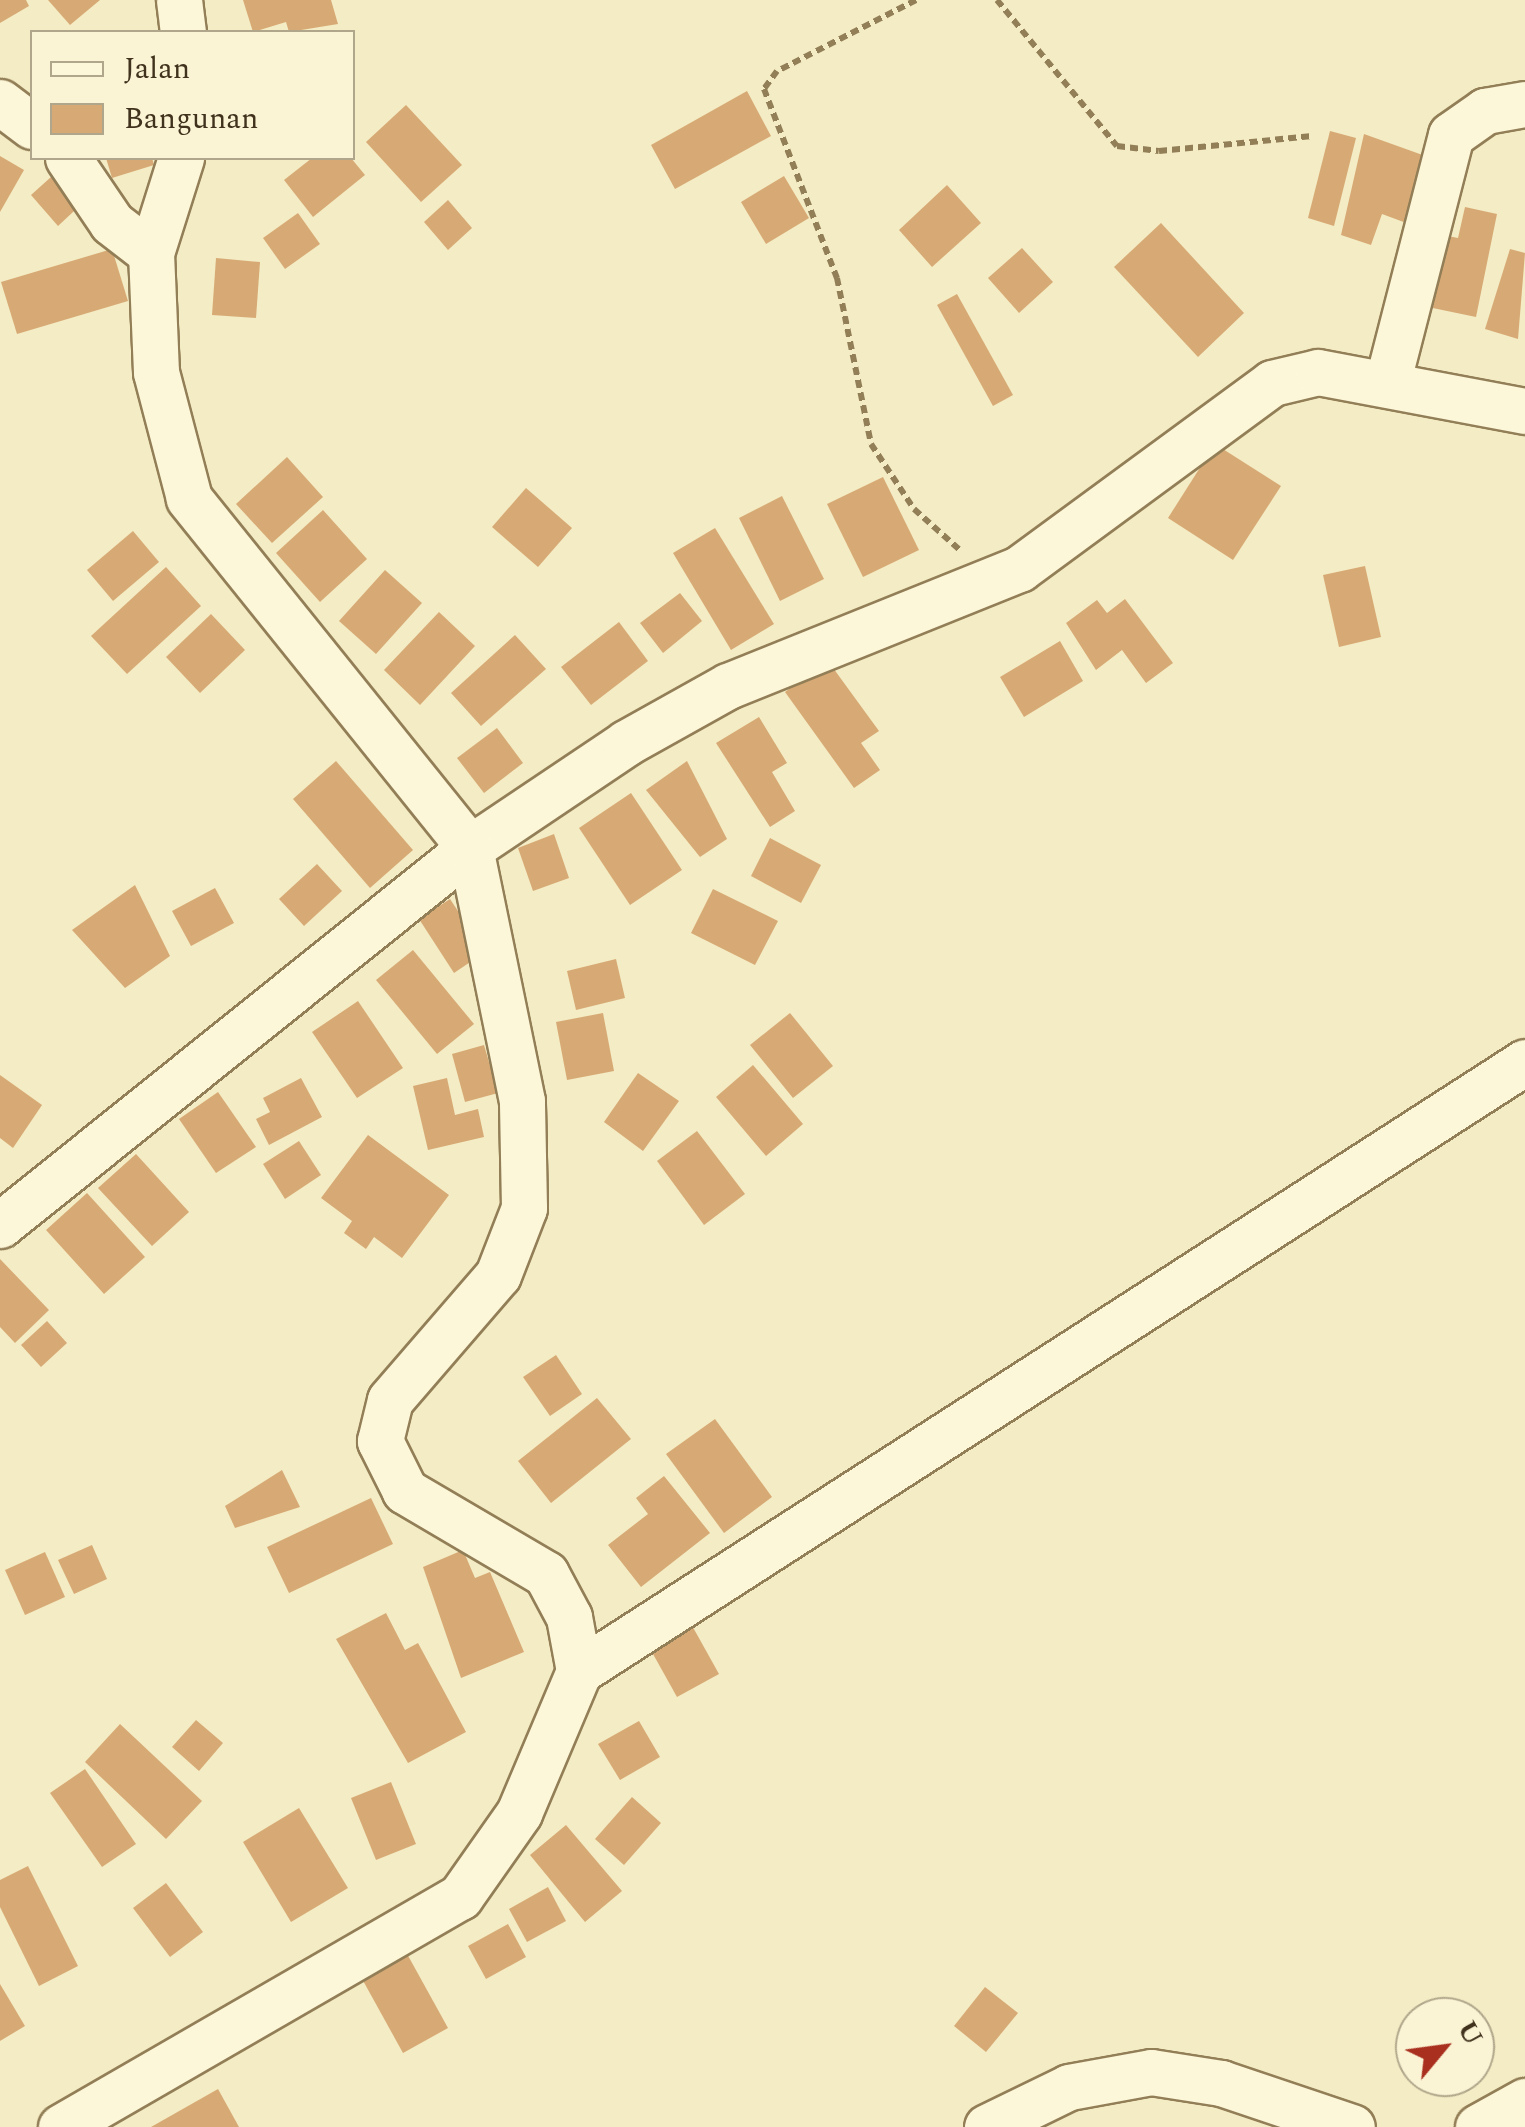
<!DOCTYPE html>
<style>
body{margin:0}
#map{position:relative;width:1525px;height:2127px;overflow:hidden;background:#f4ecc4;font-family:Spectral,serif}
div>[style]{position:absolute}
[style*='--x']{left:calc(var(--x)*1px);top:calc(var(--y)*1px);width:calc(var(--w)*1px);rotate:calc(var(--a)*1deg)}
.building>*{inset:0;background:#d7aa75}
.path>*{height:6px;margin-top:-3px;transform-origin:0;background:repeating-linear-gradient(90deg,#927e57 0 8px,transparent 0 13px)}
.roads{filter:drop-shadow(2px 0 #927e57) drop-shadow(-2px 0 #927e57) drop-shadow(0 2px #927e57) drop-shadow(0 -2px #927e57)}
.minor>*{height:45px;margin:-22.5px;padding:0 22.5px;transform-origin:22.5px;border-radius:22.5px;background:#fdf7d9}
span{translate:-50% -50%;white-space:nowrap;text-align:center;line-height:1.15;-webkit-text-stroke:9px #faf4d5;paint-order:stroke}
.legend{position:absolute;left:30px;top:30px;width:325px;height:130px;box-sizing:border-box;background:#faf4d5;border:2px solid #b0a68b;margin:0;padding:12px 18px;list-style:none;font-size:30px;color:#40321d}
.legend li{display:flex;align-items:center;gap:20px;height:50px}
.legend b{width:50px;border:2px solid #b0a68b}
.north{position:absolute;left:1395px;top:1997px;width:100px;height:100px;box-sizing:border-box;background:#faf4d5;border:2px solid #b0a68b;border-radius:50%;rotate:61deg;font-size:28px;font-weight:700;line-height:40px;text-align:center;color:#40321d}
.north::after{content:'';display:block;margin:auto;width:35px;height:45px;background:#a92f1e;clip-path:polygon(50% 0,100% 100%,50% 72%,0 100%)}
</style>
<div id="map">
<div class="building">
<div style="clip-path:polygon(0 0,26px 0,29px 6px,0 23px)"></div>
<div style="clip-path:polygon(48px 0,100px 0,70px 25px)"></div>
<div style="clip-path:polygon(243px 0,331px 0,338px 24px,289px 32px,286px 22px,253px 32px)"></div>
<div style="clip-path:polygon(747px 91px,771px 136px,675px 189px,651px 145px)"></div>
<div style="clip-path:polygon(406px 105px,462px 165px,421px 202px,366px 142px)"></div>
<div style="clip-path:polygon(1330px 131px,1356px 138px,1334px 226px,1308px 218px)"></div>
<div style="clip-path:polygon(1364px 134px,1431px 158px,1409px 224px,1382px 214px,1371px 245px,1341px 235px)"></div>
<div style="clip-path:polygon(0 156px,24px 170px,0 212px)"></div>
<div style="clip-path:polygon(106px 158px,152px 158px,154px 165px,112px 178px)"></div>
<div style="clip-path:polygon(312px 158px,351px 158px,365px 175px,313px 217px,284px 180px)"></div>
<div style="clip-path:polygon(61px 168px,88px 198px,58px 226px,31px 195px)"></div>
<div style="clip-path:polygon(784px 176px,809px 218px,766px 244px,741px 202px)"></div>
<div style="clip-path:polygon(947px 185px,981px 223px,932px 267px,899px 230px)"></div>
<div style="clip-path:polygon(448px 200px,472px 228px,448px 250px,424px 222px)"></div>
<div style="clip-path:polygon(1465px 207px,1497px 214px,1476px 317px,1423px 306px,1438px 234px,1458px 238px)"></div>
<div style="clip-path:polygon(298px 213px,320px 244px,285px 269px,263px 238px)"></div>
<div style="clip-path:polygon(1161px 223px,1244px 313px,1198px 357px,1114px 267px)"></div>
<div style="clip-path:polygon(1022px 248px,1053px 282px,1019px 313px,988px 278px)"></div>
<div style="clip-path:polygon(112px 249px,128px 301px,17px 334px,1px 282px)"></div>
<div style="clip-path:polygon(1510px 249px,1525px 253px,1518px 339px,1485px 329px)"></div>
<div style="clip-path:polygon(216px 258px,260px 262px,256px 318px,212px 315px)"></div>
<div style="clip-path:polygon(957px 294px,1013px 395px,993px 406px,937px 305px)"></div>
<div style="clip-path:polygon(1215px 444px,1281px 486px,1233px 560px,1168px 518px)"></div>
<div style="clip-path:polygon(287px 457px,323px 497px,272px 543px,236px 504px)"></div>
<div style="clip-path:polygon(883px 477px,919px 550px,863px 577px,827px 504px)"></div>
<div style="clip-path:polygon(526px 488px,572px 528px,538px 567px,492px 527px)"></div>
<div style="clip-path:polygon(782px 496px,824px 579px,780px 601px,739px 518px)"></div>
<div style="clip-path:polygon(323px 510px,367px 559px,320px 602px,276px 553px)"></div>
<div style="clip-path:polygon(715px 528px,774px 624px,731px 650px,673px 553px)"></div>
<div style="clip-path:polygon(133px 531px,159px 562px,113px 601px,87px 570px)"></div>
<div style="clip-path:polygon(1365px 566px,1381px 637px,1339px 647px,1323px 575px)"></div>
<div style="clip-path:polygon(166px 567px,201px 606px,127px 674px,91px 636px)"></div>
<div style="clip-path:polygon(385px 570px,422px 603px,376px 654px,339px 621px)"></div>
<div style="clip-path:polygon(680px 593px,702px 621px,663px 653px,640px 623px)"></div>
<div style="clip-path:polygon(1125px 599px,1173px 663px,1146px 683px,1122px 650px,1096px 670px,1066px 623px,1097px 600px,1107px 613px)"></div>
<div style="clip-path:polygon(439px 612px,475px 646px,420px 705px,384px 670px)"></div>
<div style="clip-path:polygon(211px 614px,245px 650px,200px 693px,166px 657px)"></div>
<div style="clip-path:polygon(619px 622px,648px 661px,591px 705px,561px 667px)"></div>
<div style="clip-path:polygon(515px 635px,546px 669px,481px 726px,451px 693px)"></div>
<div style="clip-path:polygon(1060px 641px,1083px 681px,1024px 717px,1000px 677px)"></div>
<div style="clip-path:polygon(828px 661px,879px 731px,861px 743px,880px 770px,854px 788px,785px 692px)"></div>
<div style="clip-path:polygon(759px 717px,787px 763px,772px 772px,795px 811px,770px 827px,716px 743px)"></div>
<div style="clip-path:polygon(497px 728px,523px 763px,484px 793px,457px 758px)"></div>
<div style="clip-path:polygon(336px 761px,413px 850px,370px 888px,293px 799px)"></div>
<div style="clip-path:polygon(687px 761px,727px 839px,700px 857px,646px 790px)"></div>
<div style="clip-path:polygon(631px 793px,682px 870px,630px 905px,579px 828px)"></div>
<div style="clip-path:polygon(554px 834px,569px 878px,533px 891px,518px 848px)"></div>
<div style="clip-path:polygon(770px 838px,821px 865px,801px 903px,751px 876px)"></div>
<div style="clip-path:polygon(317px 864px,342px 891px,304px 926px,279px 899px)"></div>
<div style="clip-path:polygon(135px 885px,170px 956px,125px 988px,72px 930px)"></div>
<div style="clip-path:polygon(215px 888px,234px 923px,191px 946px,172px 911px)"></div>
<div style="clip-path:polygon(713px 889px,778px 921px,755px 965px,691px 933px)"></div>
<div style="clip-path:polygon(450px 899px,485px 952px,454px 973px,419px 919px)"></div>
<div style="clip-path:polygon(413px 950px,474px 1024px,437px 1054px,376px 980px)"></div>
<div style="clip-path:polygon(616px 959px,625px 998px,576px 1010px,567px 971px)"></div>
<div style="clip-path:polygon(358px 1001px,403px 1068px,357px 1098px,312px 1032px)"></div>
<div style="clip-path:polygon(603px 1013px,614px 1071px,567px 1080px,556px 1022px)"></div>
<div style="clip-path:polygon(790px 1013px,833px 1066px,793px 1098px,750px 1045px)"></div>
<div style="clip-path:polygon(484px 1045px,498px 1093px,465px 1102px,452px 1054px)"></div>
<div style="clip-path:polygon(753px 1065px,803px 1124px,766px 1156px,716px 1097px)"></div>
<div style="clip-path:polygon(638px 1073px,679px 1101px,643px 1151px,604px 1122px)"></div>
<div style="clip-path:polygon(0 1075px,42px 1105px,13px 1148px,0 1138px)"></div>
<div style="clip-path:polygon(301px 1078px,322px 1117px,269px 1145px,256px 1119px,270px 1112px,263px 1098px)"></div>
<div style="clip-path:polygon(447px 1078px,455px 1115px,478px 1109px,484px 1137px,428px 1150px,413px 1086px)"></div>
<div style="clip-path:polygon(218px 1092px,256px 1147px,216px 1173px,179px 1119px)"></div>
<div style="clip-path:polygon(697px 1131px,745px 1194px,704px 1225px,657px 1161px)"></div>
<div style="clip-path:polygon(368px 1135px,449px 1195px,402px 1258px,374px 1237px,366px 1249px,344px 1233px,352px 1221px,321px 1198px)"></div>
<div style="clip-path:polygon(299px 1141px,321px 1175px,285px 1199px,263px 1164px)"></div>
<div style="clip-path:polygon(136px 1154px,189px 1212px,152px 1246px,98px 1188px)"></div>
<div style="clip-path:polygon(87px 1193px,145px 1257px,104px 1294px,46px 1230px)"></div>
<div style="clip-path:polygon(0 1259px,49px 1310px,15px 1343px,0 1327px)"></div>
<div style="clip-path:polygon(47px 1321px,67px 1343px,41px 1367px,21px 1345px)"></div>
<div style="clip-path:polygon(556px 1355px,582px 1394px,550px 1416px,523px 1377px)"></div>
<div style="clip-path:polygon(597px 1398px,631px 1439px,551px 1503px,518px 1461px)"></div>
<div style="clip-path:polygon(715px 1419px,772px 1497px,724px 1533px,666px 1454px)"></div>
<div style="clip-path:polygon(282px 1470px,300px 1507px,235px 1528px,225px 1506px)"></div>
<div style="clip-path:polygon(664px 1476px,710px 1533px,641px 1587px,608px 1545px,648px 1514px,636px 1498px)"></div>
<div style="clip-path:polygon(371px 1498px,393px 1544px,289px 1593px,267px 1547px)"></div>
<div style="clip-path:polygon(92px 1545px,107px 1579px,74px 1594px,58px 1560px)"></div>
<div style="clip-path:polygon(463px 1550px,475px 1578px,490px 1572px,524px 1652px,461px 1678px,423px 1567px)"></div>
<div style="clip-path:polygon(45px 1552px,65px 1597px,25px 1615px,5px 1570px)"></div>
<div style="clip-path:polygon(386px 1613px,405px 1650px,418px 1643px,466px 1732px,408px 1763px,336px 1639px)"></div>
<div style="clip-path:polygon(690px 1622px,719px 1674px,677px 1697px,648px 1645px)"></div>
<div style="clip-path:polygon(196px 1720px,223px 1743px,199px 1771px,172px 1747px)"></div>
<div style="clip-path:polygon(639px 1721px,660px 1757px,620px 1780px,598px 1744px)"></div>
<div style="clip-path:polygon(120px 1724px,202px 1801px,166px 1839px,85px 1762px)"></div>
<div style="clip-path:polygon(85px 1769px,136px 1844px,102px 1867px,50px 1793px)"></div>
<div style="clip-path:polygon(391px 1782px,416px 1844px,376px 1860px,351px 1798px)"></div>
<div style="clip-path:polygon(632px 1797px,661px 1823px,624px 1865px,595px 1839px)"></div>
<div style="clip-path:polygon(299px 1808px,348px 1888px,291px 1922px,243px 1842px)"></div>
<div style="clip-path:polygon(566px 1825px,622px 1891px,585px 1922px,530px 1855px)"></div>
<div style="clip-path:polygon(28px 1866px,78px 1966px,39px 1986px,0 1907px,0 1880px)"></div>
<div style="clip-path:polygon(166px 1883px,203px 1932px,170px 1957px,133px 1908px)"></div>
<div style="clip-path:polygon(548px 1887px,566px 1921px,527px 1942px,509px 1909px)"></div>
<div style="clip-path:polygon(508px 1924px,526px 1957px,486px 1979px,468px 1946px)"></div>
<div style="clip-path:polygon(406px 1952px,448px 2028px,403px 2053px,361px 1977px)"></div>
<div style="clip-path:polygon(0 1984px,25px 2026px,0 2041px)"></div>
<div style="clip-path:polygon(985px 1987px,1018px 2013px,986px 2052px,954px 2026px)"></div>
<div style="clip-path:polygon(218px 2089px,239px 2127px,151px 2127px)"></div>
</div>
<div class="path">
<div style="--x:916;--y:0;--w:156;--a:152.9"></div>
<div style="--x:777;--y:71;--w:22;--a:126"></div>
<div style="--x:764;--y:89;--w:203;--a:68.9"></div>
<div style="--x:837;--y:278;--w:169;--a:78.4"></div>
<div style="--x:871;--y:444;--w:78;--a:56.5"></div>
<div style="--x:914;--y:509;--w:63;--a:41.8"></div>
<div style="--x:997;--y:0;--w:189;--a:50.6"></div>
<div style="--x:1117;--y:146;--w:42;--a:6.8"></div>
<div style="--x:1159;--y:151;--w:154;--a:-5.6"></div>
</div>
<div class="roads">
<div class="minor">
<div style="--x:179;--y:0;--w:32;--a:83"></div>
<div style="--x:0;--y:102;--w:40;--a:37"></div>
<div style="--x:68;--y:158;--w:78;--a:55.9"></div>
<div style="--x:112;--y:223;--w:49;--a:37.6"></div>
<div style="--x:1387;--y:384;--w:257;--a:-75.6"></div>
<div style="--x:1451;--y:135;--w:42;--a:-35.2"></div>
<div style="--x:1485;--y:111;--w:41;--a:-9.9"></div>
<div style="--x:0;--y:1225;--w:603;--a:-38.73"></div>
<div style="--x:470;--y:848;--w:188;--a:-33.9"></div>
<div style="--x:626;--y:743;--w:117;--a:-29.2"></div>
<div style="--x:728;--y:686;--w:314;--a:-21.9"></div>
<div style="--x:1019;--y:569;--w:314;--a:-36.3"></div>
<div style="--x:1272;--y:383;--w:47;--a:-13.4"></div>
<div style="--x:1318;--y:372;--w:211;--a:10.7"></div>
<div style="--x:579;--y:1671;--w:1125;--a:-32.77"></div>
<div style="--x:61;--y:2127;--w:461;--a:-30"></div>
<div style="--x:460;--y:1897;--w:103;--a:-54.9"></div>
<div style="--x:519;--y:1813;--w:154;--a:-67.1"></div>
<div style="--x:579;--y:1671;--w:55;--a:-100.5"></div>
<div style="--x:569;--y:1617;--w:49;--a:-118.1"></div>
<div style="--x:546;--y:1574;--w:164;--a:-149.5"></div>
<div style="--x:405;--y:1491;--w:56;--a:-116.6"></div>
<div style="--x:380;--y:1441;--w:42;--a:-76.3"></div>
<div style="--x:390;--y:1400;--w:165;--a:-49.2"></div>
<div style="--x:498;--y:1275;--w:72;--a:-68.8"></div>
<div style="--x:524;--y:1208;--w:107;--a:-91.1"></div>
<div style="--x:522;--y:1101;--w:258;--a:-101.6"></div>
<div style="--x:470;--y:848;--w:449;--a:-128.8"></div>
<div style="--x:189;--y:498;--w:130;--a:-104.7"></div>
<div style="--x:156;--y:372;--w:119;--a:-92.4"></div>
<div style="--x:151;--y:253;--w:100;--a:-72.5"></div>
<div style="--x:987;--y:2127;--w:91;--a:-26"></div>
<div style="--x:1069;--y:2087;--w:83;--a:-10.4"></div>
<div style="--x:1151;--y:2072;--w:71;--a:8.9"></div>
<div style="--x:1221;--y:2083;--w:138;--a:18.6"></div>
<div style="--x:1478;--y:2127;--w:54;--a:-29"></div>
</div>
</div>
<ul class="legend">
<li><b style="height:12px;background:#fdf7d9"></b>Jalan</li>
<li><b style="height:28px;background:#d7aa75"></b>Bangunan</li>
</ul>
<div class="north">U</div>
</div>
